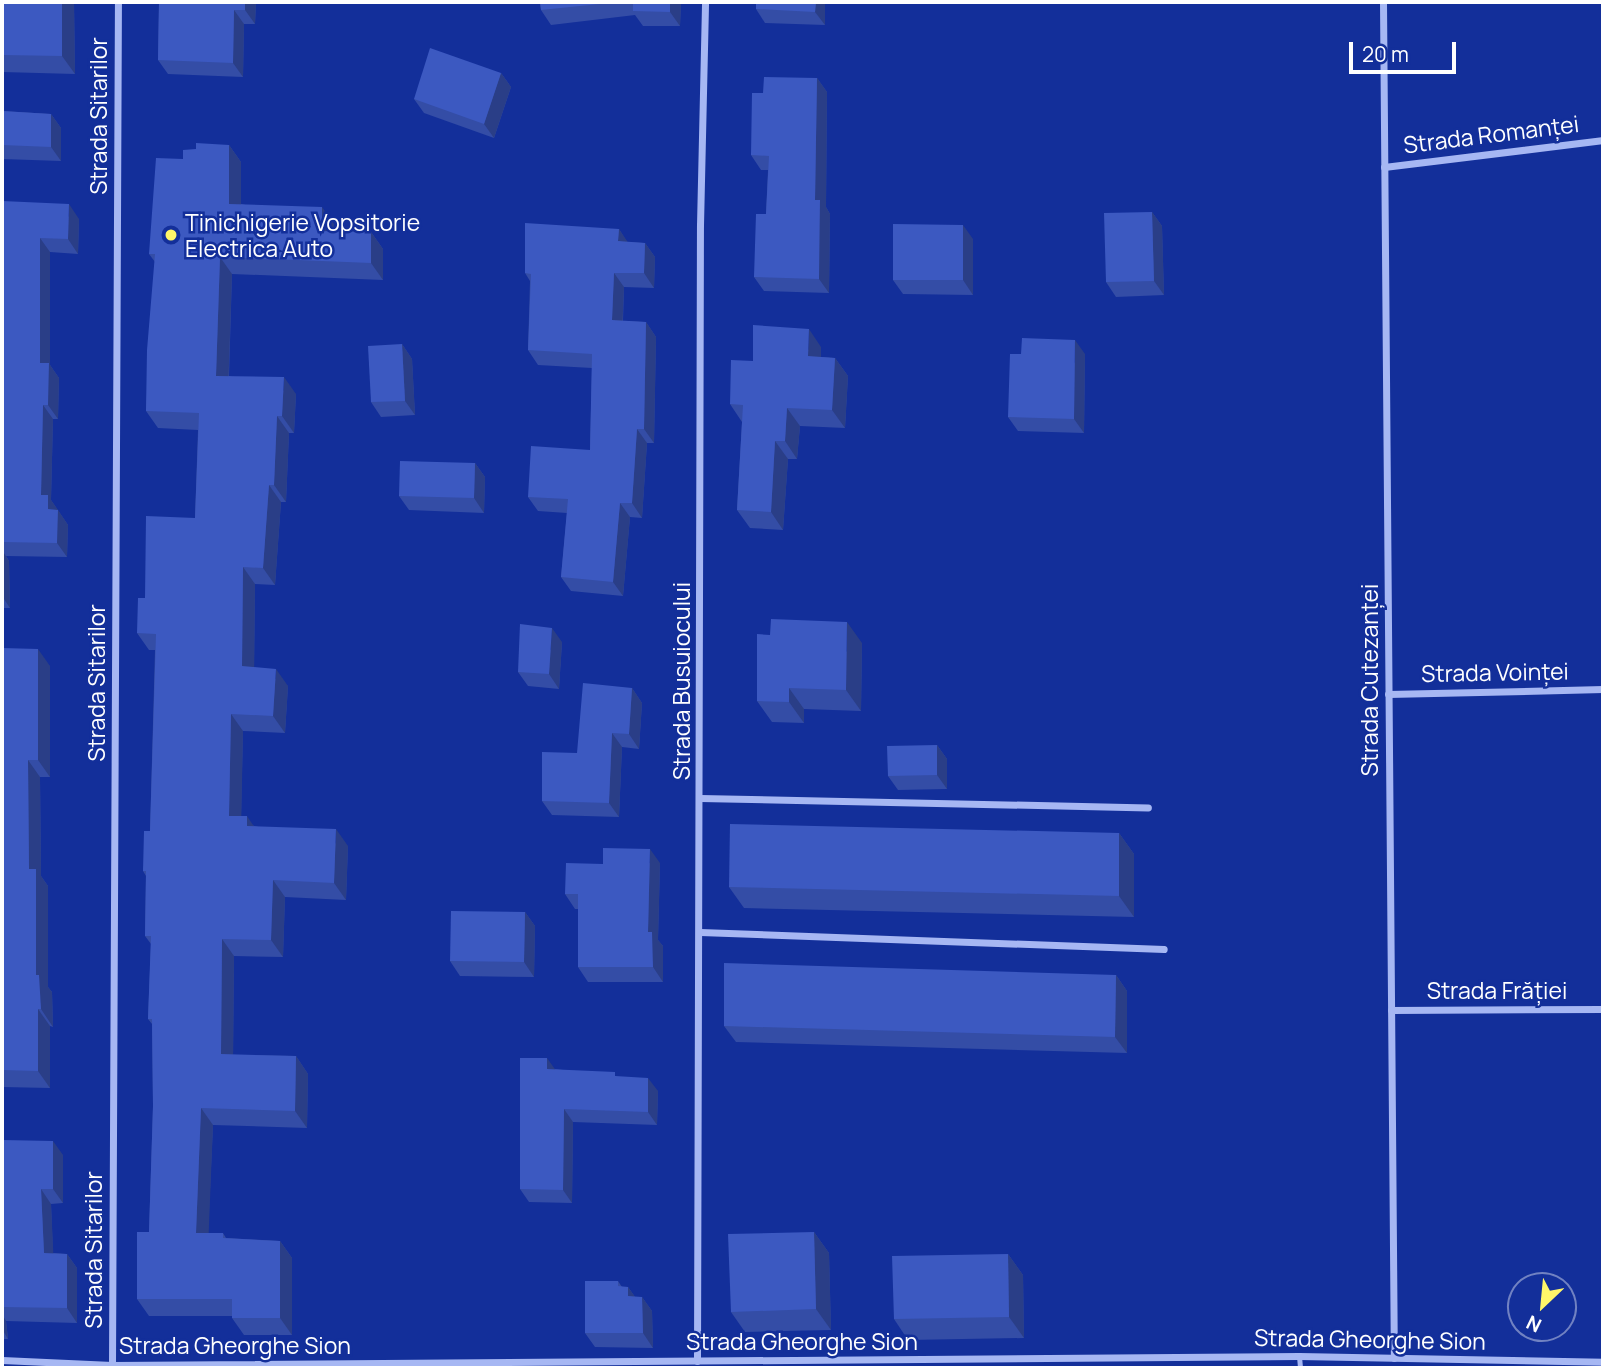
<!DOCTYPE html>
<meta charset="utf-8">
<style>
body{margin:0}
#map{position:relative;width:1605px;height:1370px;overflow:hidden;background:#132f9a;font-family:Manrope,sans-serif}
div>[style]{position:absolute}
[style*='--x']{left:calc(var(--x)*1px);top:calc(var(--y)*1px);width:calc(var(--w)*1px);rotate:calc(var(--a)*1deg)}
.service>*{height:5px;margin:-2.5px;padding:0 2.5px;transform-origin:2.5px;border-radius:2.5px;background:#a6b7f3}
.minor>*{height:7px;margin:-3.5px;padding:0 3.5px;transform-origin:3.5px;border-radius:3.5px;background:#a6b7f3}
.wall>*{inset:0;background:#344da6}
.shaded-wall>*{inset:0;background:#2a3e87}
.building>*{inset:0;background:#3c59c1}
.dots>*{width:19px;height:19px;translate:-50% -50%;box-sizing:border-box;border:4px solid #132f9a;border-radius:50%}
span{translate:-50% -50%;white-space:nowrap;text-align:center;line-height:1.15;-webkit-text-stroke:5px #132f9a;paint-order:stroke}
.street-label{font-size:23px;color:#fff}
.poi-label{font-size:23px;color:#fff}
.left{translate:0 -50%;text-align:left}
.frame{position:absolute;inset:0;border:4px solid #fff;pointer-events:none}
.north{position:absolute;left:1507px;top:1272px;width:70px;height:70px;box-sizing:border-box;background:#132f9a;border:2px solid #7182c2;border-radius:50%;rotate:206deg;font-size:19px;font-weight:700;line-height:28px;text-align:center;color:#fff}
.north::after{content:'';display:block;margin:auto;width:24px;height:32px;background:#fff669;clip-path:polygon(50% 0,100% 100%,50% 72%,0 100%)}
.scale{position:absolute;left:1349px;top:42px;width:107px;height:32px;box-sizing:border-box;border:4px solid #fff;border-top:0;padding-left:9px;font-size:21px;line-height:24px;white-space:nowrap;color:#fff;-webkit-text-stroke:5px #132f9a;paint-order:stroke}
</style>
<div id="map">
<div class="service">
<div style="--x:1299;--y:1356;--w:12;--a:85"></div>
</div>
<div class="minor">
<div style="--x:1383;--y:2;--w:1356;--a:89.54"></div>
<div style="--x:1384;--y:167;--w:221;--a:-7"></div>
<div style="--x:1388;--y:694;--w:215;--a:-1.3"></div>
<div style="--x:700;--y:798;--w:448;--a:1.2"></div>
<div style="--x:700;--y:932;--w:464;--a:2.1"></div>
<div style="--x:1391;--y:1010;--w:212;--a:-0.3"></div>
<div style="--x:2;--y:1360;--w:110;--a:2.6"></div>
<div style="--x:112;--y:1365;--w:1187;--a:-0.43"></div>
<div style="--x:1299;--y:1356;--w:304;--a:1.1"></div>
<div style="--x:697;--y:1361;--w:1136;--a:-89.85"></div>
<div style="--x:700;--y:225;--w:223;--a:-88.7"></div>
<div style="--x:112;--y:1365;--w:1363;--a:-89.75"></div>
</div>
<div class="wall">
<div style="clip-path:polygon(2px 2px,74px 2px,75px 74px,2px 72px)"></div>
<div style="clip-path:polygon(159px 2px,256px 2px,255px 24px,244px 24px,243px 77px,168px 74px,158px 60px)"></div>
<div style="clip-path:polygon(540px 2px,681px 2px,680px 26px,643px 26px,635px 15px,551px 25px,541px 10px)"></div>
<div style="clip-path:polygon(825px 2px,825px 25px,765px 23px,756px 9px)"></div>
<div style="clip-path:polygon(501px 73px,511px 87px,494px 138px,424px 113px,414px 99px)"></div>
<div style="clip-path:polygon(817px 78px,827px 92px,826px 207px,830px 214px,829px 293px,764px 291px,754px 277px,766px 214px,768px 170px,761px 170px,751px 155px,763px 93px)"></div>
<div style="clip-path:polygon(2px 111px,51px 114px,61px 128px,61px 161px,2px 159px)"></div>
<div style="clip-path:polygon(229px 145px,241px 162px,241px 204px,334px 224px,334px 231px,371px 232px,383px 249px,383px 280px,232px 274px,229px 376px,296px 394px,294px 433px,289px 433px,286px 502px,281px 502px,275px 585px,255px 584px,254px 667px,288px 686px,285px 733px,243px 731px,241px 816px,254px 826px,348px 846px,346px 900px,285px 897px,283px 957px,234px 956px,233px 1055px,296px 1056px,308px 1074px,307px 1128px,213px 1125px,208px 1233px,223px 1233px,226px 1238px,280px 1241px,292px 1258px,292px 1335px,244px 1335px,232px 1318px,232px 1316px,149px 1316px,137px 1299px,149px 1232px,153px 1106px,152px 1024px,148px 1019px,151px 944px,145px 936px,146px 876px,143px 871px,150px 831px,155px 650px,149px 650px,137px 633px,145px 598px,195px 518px,198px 430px,158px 428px,146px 411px,155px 262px,149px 254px,183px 159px,196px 149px)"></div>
<div style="clip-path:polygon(2px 201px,79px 219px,78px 254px,50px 252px,50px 365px,59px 378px,58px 419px,53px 419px,51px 500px,68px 525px,67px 557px,6px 556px,9px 561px,10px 608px,2px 608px)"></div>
<div style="clip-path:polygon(1152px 212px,1162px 226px,1164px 295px,1116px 297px,1106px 282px)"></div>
<div style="clip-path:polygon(619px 229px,627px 242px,645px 243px,655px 257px,654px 288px,624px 287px,623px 321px,646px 322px,656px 337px,654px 443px,647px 443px,642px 518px,630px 517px,623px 596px,571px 591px,561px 577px,567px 513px,538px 511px,528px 497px,590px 450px,592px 368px,538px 365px,528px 350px,530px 281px,525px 273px)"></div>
<div style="clip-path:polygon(973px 239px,973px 295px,903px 294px,893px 280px)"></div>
<div style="clip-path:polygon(402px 344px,412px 359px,415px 415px,381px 417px,371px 402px)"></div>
<div style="clip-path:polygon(821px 347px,821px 357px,835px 358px,848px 376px,845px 428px,800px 426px,797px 459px,788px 459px,783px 530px,750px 528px,737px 510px,742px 422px,730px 404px,753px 361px)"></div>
<div style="clip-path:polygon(1085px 354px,1084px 433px,1018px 431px,1008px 417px)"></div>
<div style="clip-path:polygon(475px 463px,485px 477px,484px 513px,409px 510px,399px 496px)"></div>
<div style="clip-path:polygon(562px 642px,559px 689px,528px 686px,518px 672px)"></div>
<div style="clip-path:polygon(862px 643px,861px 711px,804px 709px,804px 723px,772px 722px,757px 701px)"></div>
<div style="clip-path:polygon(2px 648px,50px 666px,50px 777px,40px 777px,41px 876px,48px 886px,48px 987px,52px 992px,53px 1027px,50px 1026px,50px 1088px,2px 1087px)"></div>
<div style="clip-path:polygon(632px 688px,642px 703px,639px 749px,622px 747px,619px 817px,552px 815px,542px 801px,577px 753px)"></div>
<div style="clip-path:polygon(937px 745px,947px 759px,947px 789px,898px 790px,888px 776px)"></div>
<div style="clip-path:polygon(1119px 833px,1134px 854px,1134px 917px,744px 908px,729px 887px)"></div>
<div style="clip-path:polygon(660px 863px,658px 940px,663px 946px,663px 982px,588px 982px,578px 967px,578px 909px,575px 909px,565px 894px,603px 864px)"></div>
<div style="clip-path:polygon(525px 912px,535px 926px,534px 977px,460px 976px,450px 961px)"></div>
<div style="clip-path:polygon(1116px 975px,1127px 991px,1127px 1053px,736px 1042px,724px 1026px)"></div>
<div style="clip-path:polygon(555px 1069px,619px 1077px,658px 1091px,657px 1125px,573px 1122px,572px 1203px,529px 1202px,520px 1189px)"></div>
<div style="clip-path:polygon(2px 1140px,63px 1155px,63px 1203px,51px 1204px,53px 1253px,67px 1254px,77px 1268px,77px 1323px,6px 1321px,8px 1339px,2px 1339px)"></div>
<div style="clip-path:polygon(814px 1232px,829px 1253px,831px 1330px,745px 1332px,731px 1312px)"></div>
<div style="clip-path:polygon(1008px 1254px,1023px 1275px,1024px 1338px,908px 1340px,894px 1319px)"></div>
<div style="clip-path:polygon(618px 1281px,622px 1287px,628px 1287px,635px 1297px,642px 1297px,652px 1311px,653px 1348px,595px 1347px,585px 1333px)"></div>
</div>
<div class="shaded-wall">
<div style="clip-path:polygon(62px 2px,74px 2px,75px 74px,62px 56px)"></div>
<div style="clip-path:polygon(245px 2px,256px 2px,255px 24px,245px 10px)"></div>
<div style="clip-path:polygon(670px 2px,681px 2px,680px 26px,670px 12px)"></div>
<div style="clip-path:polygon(816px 2px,825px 2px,825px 25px,815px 12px)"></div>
<div style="clip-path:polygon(234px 10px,244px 24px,243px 77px,233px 63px)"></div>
<div style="clip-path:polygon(501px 73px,511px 87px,494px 138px,484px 124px)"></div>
<div style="clip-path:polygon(817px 78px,827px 92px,826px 207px,830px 214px,829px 293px,819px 279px,815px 200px)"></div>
<div style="clip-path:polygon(51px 114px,61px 128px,61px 161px,51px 147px)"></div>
<div style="clip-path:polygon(229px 145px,241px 162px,241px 221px,229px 204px)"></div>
<div style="clip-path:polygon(69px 204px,79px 219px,78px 254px,68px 239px)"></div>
<div style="clip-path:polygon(322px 207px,334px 224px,334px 248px,322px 231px)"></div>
<div style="clip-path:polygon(1152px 212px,1162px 226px,1164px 295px,1154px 281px)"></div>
<div style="clip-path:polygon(963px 225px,973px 239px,973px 295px,963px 280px)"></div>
<div style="clip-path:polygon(619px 229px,629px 244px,618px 241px)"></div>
<div style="clip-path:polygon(371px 232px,383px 249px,383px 280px,371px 263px)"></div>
<div style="clip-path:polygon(40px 238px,50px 252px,50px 365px,59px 378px,58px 419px,48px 405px,40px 363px)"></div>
<div style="clip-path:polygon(645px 243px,655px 257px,654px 288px,644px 273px)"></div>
<div style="clip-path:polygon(220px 257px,232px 274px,228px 393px,216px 376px)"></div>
<div style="clip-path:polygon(614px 273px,624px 287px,622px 334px,612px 320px)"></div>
<div style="clip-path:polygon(646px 322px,656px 337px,654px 443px,644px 429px)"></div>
<div style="clip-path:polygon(809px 329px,821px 347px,821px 374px,808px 356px)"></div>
<div style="clip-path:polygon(1075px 340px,1085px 354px,1084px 433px,1074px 419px)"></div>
<div style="clip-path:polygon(402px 344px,412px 359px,415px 415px,405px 401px)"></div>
<div style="clip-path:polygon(835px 358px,848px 376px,845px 428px,832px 410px)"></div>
<div style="clip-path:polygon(284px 377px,296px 394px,294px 433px,282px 416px)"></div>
<div style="clip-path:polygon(43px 405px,53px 419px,51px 500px,58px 510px,58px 518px,58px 510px,68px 525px,67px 557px,57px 543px,48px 509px,41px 495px)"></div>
<div style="clip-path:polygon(787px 408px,800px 426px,797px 459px,785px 441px)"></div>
<div style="clip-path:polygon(277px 416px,289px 433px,286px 502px,274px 485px)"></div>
<div style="clip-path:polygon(637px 429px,647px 443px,642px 518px,632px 503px)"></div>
<div style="clip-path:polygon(775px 441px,788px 459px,783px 530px,771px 512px)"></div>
<div style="clip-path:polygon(475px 463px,485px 477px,484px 513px,474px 498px)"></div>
<div style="clip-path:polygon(269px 485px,281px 502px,275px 585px,263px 568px)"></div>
<div style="clip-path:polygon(620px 503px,630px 517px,623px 596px,613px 582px)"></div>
<div style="clip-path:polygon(2px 550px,9px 561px,10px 608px,2px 596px)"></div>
<div style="clip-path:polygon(243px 567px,255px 584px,254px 683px,242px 666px)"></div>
<div style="clip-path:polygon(847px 622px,862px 643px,861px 711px,846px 690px)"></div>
<div style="clip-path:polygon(552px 628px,562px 642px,559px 689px,549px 674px)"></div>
<div style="clip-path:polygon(38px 649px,50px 666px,50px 777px,38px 760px)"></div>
<div style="clip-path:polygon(276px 669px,288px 686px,285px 733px,273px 716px)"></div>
<div style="clip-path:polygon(632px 688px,642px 703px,639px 749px,629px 734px)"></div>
<div style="clip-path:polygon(789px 688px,804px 709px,804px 723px,789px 702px)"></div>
<div style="clip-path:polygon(231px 714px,243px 731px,241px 833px,229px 816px)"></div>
<div style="clip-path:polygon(612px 733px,622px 747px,619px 817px,609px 803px)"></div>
<div style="clip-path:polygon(937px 745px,947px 759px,947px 789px,937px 775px)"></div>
<div style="clip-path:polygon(28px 760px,40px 777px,41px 876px,48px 886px,48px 987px,52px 992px,53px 1027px,41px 1009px,36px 975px,29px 869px)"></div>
<div style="clip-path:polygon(247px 816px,259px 834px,247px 826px)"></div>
<div style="clip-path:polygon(336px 829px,348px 846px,346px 900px,334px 883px)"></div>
<div style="clip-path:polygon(1119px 833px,1134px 854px,1134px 917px,1119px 896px)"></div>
<div style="clip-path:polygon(650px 849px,660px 863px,658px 940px,663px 946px,663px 982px,653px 967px,648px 932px)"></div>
<div style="clip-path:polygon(273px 880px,285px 897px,283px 957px,271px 940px)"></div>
<div style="clip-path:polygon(525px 912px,535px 926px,534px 977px,524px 962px)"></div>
<div style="clip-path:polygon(222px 939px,234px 956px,233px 1071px,221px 1054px)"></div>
<div style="clip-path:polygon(1116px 975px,1127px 991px,1127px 1053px,1115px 1037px)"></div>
<div style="clip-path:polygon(38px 1009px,50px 1026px,50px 1088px,38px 1071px)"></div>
<div style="clip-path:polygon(296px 1056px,308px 1074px,307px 1128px,295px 1111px)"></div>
<div style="clip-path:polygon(547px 1058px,557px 1072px,547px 1069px)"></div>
<div style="clip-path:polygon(648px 1078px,658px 1091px,657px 1125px,648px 1112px)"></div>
<div style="clip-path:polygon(201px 1108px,213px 1125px,208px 1250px,196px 1233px)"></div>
<div style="clip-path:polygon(564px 1109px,573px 1122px,572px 1203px,563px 1190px)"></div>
<div style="clip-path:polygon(53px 1141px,63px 1155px,63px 1203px,53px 1189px)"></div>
<div style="clip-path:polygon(41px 1189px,51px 1204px,54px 1268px,44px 1253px)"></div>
<div style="clip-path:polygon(814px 1232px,829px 1253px,831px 1330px,816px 1309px)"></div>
<div style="clip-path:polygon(280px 1241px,292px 1258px,292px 1335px,280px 1318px)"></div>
<div style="clip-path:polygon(67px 1254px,77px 1268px,77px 1323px,67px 1308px)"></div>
<div style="clip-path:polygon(1008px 1254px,1023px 1275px,1024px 1338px,1009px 1317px)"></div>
<div style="clip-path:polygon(628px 1287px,638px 1301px,628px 1296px)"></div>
<div style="clip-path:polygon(642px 1297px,652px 1311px,653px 1348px,643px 1333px)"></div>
<div style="clip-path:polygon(2px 1314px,6px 1321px,8px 1339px,2px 1329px)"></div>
</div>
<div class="building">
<div style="clip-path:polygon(2px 2px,62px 2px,62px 56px,2px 55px)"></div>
<div style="clip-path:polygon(159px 2px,245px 2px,245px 10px,234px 10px,233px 63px,158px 60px)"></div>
<div style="clip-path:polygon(540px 2px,619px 2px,541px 10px)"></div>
<div style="clip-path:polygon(633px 2px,670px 2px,670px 12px,633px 11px)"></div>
<div style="clip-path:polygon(756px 2px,816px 2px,815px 12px,756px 9px)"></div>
<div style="clip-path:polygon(430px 48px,501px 73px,484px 124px,414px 99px)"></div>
<div style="clip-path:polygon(764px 77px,817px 78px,815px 200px,820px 200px,819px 279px,754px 277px,756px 214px,766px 214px,769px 156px,751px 155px,752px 93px,763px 93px)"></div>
<div style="clip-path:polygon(2px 111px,51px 114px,51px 147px,2px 145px)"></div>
<div style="clip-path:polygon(196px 143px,229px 145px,229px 204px,322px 207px,322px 231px,371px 232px,371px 263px,220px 257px,216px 376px,284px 377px,282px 416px,277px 416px,274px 485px,269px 485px,263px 568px,243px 567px,242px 666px,276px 669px,273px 716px,231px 714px,229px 816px,247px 816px,247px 826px,336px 829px,334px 883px,273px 880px,271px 940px,222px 939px,221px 1054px,296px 1056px,295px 1111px,201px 1108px,196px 1233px,223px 1233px,223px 1238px,280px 1241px,280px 1318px,232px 1318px,232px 1299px,137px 1299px,137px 1232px,149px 1232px,153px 1106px,152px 1019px,148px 1019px,151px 936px,145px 936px,146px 871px,143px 871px,144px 831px,150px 831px,156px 634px,137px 633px,138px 598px,145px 598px,146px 516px,195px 518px,199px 413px,146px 411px,147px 350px,155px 254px,149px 254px,156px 158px,183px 159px,183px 150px,196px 149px)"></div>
<div style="clip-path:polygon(2px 201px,69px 204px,68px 239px,40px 238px,40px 363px,49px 363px,48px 405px,43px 405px,41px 495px,48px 495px,48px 509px,58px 510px,57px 543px,2px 542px)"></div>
<div style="clip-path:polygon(1152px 212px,1154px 281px,1106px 282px,1104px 213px)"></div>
<div style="clip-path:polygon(525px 223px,619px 229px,618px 241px,645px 243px,644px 273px,614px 273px,612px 320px,646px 322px,644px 429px,637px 429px,632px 503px,620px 503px,613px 582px,561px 577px,568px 499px,528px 497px,531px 446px,590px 450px,592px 354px,528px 350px,531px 274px,525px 273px)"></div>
<div style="clip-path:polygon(893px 224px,963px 225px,963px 280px,893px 280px)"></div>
<div style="clip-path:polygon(753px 325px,809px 329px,808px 356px,835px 358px,832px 410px,787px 408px,785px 441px,775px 441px,771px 512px,737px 510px,743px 405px,730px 404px,731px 360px,753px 361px)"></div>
<div style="clip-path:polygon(1022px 338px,1075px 340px,1074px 419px,1008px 417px,1010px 354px,1021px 354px)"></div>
<div style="clip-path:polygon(402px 344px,405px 401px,371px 402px,368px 346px)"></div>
<div style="clip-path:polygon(400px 461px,475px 463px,474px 498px,399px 496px)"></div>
<div style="clip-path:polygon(771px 619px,847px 622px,846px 690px,789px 688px,789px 702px,757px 701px,757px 634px,770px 635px)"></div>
<div style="clip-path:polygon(520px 624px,552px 628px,549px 674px,518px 672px)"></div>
<div style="clip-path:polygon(2px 648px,38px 649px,38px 760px,28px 760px,29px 869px,36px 869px,36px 975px,39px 975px,41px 1009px,38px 1009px,38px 1071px,2px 1070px)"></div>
<div style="clip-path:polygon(583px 683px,632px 688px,629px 734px,612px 733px,609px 803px,542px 801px,542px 752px,577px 753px)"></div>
<div style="clip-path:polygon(937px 745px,937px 775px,888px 776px,887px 746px)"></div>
<div style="clip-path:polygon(730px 824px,1119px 833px,1119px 896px,729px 887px)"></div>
<div style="clip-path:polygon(603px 848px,650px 849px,648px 932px,652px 932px,653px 967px,578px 967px,578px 894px,565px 894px,566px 863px,603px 864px)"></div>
<div style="clip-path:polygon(451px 911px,525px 912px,524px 962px,450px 961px)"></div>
<div style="clip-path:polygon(724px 963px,1116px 975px,1115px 1037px,724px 1026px)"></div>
<div style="clip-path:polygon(520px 1058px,547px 1058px,547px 1069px,615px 1072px,615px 1076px,648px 1078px,648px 1112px,564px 1109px,563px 1190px,520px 1189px)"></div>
<div style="clip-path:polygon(2px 1140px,53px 1141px,53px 1189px,41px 1189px,44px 1253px,67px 1254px,67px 1308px,2px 1307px)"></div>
<div style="clip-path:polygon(814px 1232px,816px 1309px,731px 1312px,728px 1234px)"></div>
<div style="clip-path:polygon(1008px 1254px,1009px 1317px,894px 1319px,892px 1256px)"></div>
<div style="clip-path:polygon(585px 1281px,618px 1281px,618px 1286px,628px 1287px,628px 1296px,642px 1297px,643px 1333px,585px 1333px)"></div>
</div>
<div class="dots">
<div style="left:171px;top:235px;background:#fff669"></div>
</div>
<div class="street-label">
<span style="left:98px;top:116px;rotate:-90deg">Strada Sitarilor</span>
<span style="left:1491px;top:134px;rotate:-7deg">Strada Romanței</span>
<span style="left:1495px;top:672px;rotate:-1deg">Strada Voinței</span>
<span style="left:1369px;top:680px;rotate:-90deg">Strada Cutezanței</span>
<span style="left:681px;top:681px;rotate:-90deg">Strada Busuiocului</span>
<span style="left:96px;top:683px;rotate:-90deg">Strada Sitarilor</span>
<span style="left:1497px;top:990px">Strada Frăției</span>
<span style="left:93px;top:1250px;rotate:-90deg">Strada Sitarilor</span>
<span style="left:1370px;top:1339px;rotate:1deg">Strada Gheorghe Sion</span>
<span style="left:802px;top:1341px">Strada Gheorghe Sion</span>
<span style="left:235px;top:1345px">Strada Gheorghe Sion</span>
</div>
<div class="poi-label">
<span class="left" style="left:185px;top:235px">Tinichigerie Vopsitorie<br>Electrica Auto</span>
</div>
<div class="frame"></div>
<div class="north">N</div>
<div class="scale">20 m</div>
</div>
